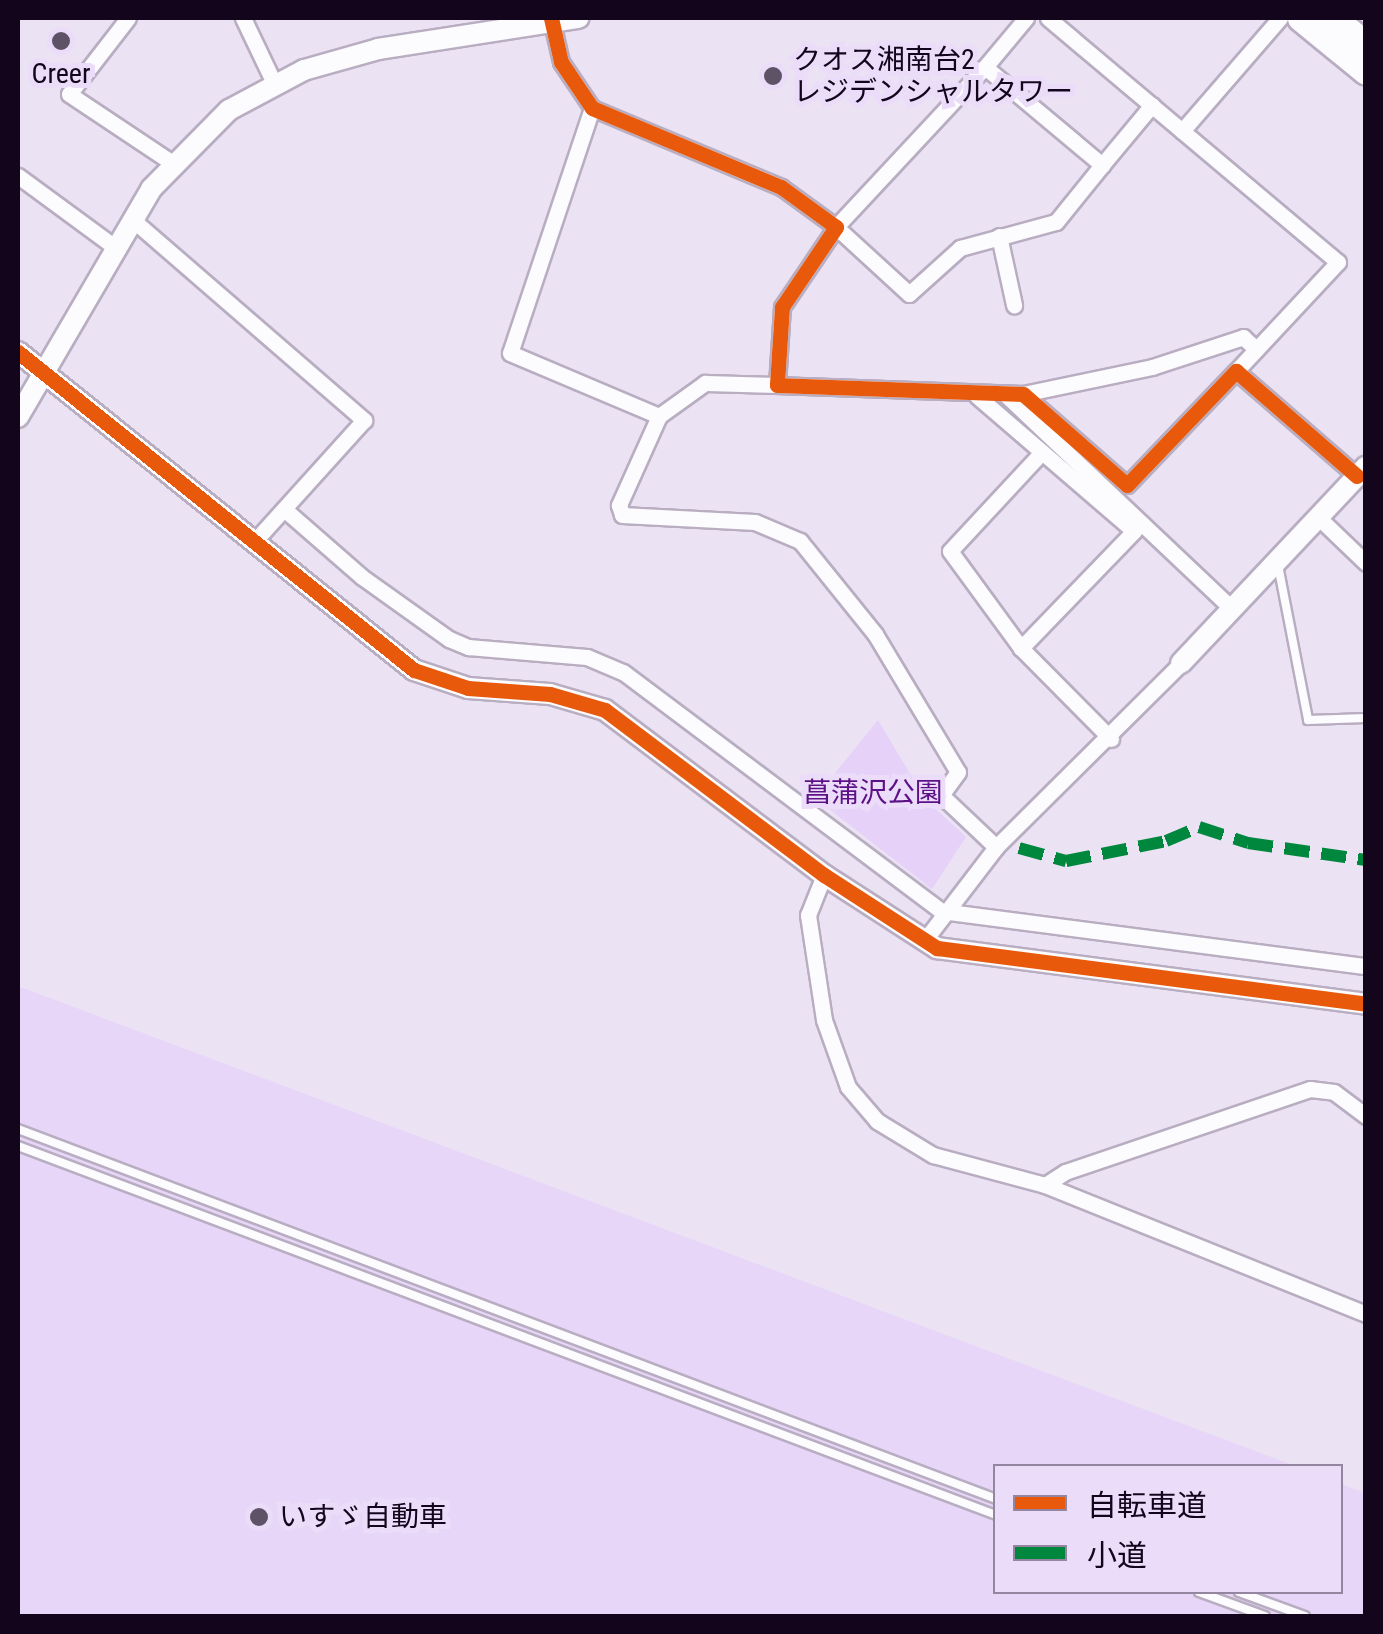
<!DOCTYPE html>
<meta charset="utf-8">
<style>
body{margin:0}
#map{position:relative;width:1383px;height:1634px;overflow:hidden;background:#ebe2f3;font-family:"Roboto Condensed","Noto Sans JP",sans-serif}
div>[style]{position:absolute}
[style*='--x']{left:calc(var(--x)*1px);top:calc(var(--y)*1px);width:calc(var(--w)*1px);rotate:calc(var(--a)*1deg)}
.built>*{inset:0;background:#e8d6f8}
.green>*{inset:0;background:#e6d1f9}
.roads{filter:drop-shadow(2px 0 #b8adc1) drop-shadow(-2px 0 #b8adc1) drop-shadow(0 2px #b8adc1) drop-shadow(0 -2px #b8adc1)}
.service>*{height:8px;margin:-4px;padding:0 4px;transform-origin:4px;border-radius:4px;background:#fcfbfd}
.minor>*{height:15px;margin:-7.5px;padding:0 7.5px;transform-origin:7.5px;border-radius:7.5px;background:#fcfbfd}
.tertiary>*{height:20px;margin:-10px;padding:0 10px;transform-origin:10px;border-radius:10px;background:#fcfbfd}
.primary>*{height:25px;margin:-12.5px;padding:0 12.5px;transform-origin:12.5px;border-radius:12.5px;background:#fcfbfd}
.quiet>*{height:12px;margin-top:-6px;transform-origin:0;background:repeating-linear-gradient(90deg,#00873e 0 25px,transparent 0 37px)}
.cycleway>*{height:15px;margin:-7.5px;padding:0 7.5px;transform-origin:7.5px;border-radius:7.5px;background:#e8590c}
.dots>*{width:28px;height:28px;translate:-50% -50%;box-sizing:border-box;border:5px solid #ebdcf9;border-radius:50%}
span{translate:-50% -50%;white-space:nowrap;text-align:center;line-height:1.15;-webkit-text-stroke:10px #ebdcf9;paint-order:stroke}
.poi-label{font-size:28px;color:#12051c}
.left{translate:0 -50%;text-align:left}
.park-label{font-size:28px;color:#5c1186}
.frame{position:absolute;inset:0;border:20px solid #12051c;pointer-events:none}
.legend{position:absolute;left:993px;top:1464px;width:350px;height:130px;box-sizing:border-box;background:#ebdcf9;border:2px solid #9486a1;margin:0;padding:12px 18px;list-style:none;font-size:30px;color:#12051c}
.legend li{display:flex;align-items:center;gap:20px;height:50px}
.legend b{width:50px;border:2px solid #9486a1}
</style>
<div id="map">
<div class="built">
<div style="clip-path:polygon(18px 986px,1295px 1466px,996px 1466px,996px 1592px,1340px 1592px,1341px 1484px,1365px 1493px,1365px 1616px,18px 1616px)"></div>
</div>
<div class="green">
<div style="clip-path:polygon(878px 720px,925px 799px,966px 837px,932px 889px,815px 798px)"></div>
</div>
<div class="roads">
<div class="service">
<div style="--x:1278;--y:565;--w:158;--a:79"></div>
<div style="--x:1308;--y:720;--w:58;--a:-2"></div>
<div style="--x:18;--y:1129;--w:1046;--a:20.72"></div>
<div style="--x:18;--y:1146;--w:1045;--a:20.67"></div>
<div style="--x:1199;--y:1592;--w:70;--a:20"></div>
<div style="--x:1239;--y:1592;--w:70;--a:20"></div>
</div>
<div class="minor">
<div style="--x:128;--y:18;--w:96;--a:127.8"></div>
<div style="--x:69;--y:94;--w:123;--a:33.7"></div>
<div style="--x:243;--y:18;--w:72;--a:64.5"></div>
<div style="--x:551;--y:18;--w:45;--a:77.2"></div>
<div style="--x:561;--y:62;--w:55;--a:56"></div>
<div style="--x:592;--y:108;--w:205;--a:22.7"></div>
<div style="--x:781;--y:187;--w:68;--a:36"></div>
<div style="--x:836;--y:227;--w:97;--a:124"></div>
<div style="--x:782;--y:307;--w:78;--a:93.7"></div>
<div style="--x:777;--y:385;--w:246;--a:2.1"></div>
<div style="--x:1023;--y:394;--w:138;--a:41.2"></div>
<div style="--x:1127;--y:485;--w:158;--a:-46.3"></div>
<div style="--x:1236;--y:371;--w:160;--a:41"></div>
<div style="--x:1026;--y:18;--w:64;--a:129.9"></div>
<div style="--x:985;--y:67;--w:153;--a:39.9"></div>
<div style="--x:1102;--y:165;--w:78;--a:-50.2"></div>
<div style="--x:1048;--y:18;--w:379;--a:40.1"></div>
<div style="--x:1338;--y:262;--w:149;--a:133.1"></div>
<div style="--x:985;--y:67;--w:219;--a:133"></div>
<div style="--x:836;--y:227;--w:99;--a:42.5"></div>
<div style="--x:909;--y:294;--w:69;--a:-42"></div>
<div style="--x:960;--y:248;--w:99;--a:-15.2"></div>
<div style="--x:1056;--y:222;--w:73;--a:-51.1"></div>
<div style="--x:592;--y:108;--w:258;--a:108.5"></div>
<div style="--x:510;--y:353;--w:162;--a:22.9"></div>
<div style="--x:659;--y:416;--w:98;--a:114.2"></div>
<div style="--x:619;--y:505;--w:10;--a:73"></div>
<div style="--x:622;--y:515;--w:133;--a:3"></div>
<div style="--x:755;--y:522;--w:49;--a:22.9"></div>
<div style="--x:800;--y:541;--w:119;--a:51.1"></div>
<div style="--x:875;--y:634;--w:161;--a:59"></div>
<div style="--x:958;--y:772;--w:29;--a:126"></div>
<div style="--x:941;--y:795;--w:76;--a:43.4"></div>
<div style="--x:1182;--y:131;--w:150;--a:-49.1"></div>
<div style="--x:18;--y:176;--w:122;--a:36.3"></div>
<div style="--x:133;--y:220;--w:306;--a:40.9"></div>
<div style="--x:364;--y:420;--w:166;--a:132.1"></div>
<div style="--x:999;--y:236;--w:71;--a:77.7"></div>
<div style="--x:1023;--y:394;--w:132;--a:-11.8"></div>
<div style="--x:1152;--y:367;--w:96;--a:-18.2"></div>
<div style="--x:1243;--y:337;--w:18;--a:43"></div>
<div style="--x:977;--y:396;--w:207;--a:40.7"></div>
<div style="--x:1134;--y:531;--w:163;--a:134"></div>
<div style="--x:1007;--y:396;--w:310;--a:43.4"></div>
<div style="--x:659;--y:416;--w:57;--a:-35.7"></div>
<div style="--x:705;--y:383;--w:72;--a:1.6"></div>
<div style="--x:1042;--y:452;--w:135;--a:132.9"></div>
<div style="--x:950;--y:551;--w:120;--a:53.8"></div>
<div style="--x:1021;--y:648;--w:128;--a:45.3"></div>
<div style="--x:284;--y:509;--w:103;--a:41.1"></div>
<div style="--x:362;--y:577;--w:107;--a:35.5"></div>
<div style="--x:449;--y:639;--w:21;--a:23"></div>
<div style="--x:468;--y:647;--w:119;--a:4.8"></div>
<div style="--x:587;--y:657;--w:39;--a:23"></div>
<div style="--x:623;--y:672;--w:398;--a:36.9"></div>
<div style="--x:941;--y:911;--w:429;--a:7.4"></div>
<div style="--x:1318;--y:517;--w:66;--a:43.8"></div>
<div style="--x:824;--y:875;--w:43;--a:111.8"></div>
<div style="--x:808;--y:915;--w:106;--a:81.3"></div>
<div style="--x:824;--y:1020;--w:71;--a:70.3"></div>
<div style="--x:848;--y:1087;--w:45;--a:49.5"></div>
<div style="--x:877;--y:1121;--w:66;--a:31.3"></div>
<div style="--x:933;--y:1155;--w:116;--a:15"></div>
<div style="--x:1045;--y:1185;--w:346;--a:21.9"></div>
<div style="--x:924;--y:941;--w:118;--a:-52.5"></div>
<div style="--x:996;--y:847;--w:261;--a:-44.8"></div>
<div style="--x:1045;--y:1185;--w:24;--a:-33"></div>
<div style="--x:1065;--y:1172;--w:259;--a:-18.7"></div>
<div style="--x:1310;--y:1089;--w:24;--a:7"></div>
<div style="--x:1334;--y:1092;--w:40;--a:37"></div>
</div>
<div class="tertiary">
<div style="--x:18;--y:352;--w:508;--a:38.77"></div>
<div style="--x:414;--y:670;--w:57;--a:18.4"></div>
<div style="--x:468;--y:688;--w:82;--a:4.2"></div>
<div style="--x:550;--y:694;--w:57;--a:16.2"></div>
<div style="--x:605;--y:710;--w:274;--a:37"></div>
<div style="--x:824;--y:875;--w:135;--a:32.9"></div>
<div style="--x:937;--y:948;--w:433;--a:7.4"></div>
<div style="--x:18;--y:417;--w:264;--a:-59.7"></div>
<div style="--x:151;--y:189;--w:111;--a:-45.4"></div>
<div style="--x:229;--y:110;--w:85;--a:-28.1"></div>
<div style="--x:304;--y:70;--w:77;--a:-15.8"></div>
<div style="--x:378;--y:49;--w:203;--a:-8.8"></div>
<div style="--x:1181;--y:663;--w:270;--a:-46.7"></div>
</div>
<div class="primary">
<div style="--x:1300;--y:18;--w:85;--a:39.3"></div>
<div style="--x:1334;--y:18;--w:41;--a:39.1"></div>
</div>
</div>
<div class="quiet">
<div style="--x:1019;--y:848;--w:49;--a:15.5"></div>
<div style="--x:1066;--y:861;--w:102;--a:-11.3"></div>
<div style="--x:1166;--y:841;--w:36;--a:-23"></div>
<div style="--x:1199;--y:827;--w:52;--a:18.1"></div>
<div style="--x:1248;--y:843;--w:119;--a:8.2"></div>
</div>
<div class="cycleway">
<div style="--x:551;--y:18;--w:45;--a:77.2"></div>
<div style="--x:561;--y:62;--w:55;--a:56"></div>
<div style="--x:592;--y:108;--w:205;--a:22.7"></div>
<div style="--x:781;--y:187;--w:68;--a:36"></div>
<div style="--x:836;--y:227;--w:97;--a:124"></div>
<div style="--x:782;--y:307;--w:78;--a:93.7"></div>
<div style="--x:777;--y:385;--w:246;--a:2.1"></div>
<div style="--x:1023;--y:394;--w:138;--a:41.2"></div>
<div style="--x:1127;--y:485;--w:158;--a:-46.3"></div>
<div style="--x:1236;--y:371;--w:160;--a:41"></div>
<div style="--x:18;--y:352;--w:508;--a:38.77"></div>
<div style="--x:414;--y:670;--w:57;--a:18.4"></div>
<div style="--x:468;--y:688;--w:82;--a:4.2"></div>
<div style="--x:550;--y:694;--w:57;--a:16.2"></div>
<div style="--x:605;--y:710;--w:274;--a:37"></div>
<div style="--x:824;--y:875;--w:135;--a:32.9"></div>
<div style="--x:937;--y:948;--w:433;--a:7.4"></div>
</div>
<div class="dots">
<div style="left:61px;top:41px;background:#5e5267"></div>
<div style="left:773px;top:76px;background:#5e5267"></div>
<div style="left:259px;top:1517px;background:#5e5267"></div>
</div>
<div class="poi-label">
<span class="left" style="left:793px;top:76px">クオス湘南台2<br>レジデンシャルタワー</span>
<span style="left:61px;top:74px">Creer</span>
<span class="left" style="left:279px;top:1517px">いすゞ自動車</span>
</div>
<div class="park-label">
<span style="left:873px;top:793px">菖蒲沢公園</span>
</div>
<div class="frame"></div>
<ul class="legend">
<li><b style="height:12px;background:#e8590c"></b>自転車道</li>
<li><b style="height:12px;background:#00873e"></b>小道</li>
</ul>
</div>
